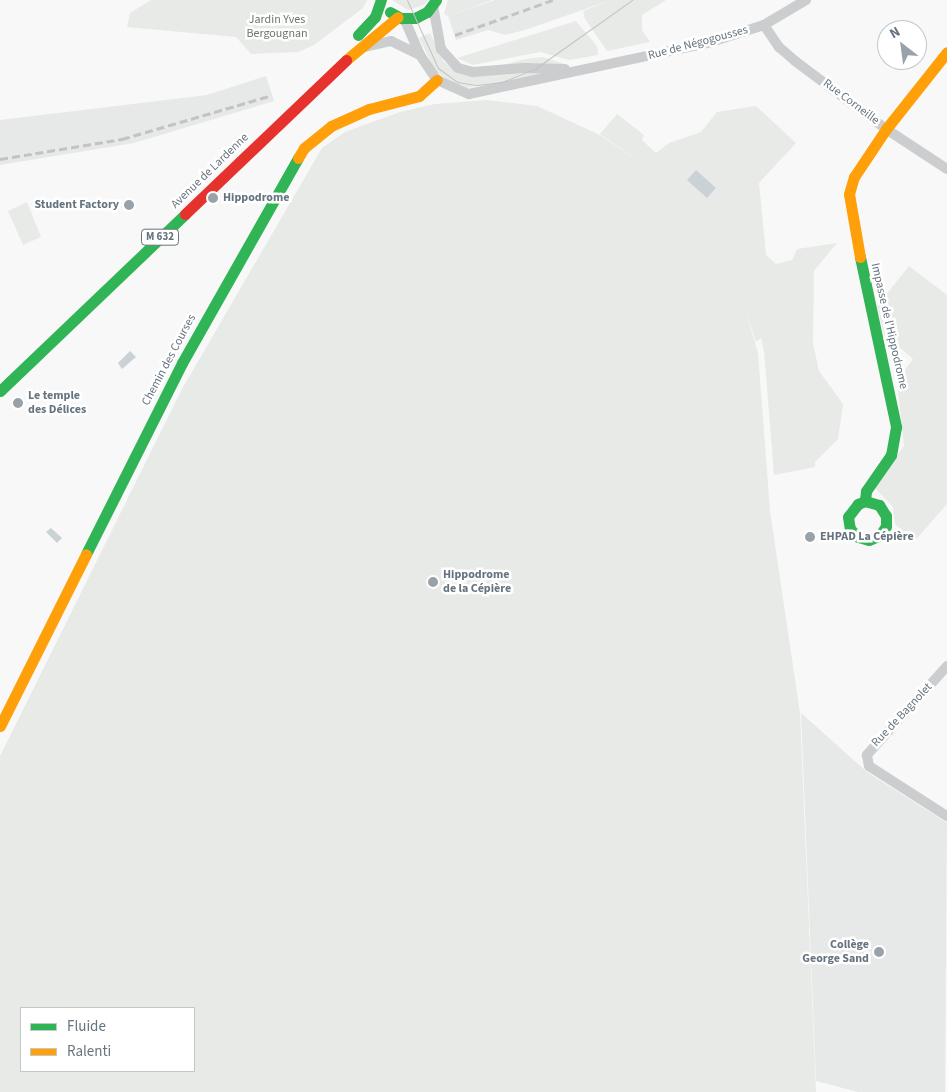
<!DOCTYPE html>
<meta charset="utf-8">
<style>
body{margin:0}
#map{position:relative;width:947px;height:1092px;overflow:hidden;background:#f8f8f8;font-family:"Source Sans 3",sans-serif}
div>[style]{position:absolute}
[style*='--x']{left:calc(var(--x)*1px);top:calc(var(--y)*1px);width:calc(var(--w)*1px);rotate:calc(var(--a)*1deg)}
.built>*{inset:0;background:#e7e8e8}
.green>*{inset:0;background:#e7eae6}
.water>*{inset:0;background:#cbd2d5}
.street>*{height:10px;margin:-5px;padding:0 5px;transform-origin:5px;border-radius:5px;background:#cbcdce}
.fast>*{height:11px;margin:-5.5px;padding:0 5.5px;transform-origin:5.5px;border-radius:5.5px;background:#30b455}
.slow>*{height:11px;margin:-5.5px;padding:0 5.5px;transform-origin:5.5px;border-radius:5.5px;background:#ff9f0a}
.jam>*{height:11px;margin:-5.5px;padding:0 5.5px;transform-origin:5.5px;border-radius:5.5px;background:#e5322d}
.tram>*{height:1px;margin:-0.5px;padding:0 0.5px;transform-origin:0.5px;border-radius:0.5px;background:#c2c3c4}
.rail>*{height:3px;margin-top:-1.5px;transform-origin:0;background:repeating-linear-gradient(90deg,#c2c3c4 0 8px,transparent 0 12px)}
.dots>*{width:14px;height:14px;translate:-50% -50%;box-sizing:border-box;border:2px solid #fff;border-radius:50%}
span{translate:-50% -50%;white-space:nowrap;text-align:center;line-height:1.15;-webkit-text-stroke:5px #fff;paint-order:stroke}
.shield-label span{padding:1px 4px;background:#fff;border:1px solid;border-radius:4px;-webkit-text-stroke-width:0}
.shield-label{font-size:11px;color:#66747f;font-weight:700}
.park-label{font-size:12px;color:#687866}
.street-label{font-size:12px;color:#66747f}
.poi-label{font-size:12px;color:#66747f;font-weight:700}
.left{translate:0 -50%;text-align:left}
.right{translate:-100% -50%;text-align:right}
.legend{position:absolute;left:20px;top:1007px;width:175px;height:65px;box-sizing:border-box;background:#fff;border:1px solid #c2c7cc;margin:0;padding:6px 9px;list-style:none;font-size:15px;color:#66747f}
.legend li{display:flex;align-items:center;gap:10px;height:25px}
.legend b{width:25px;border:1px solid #c2c7cc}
.north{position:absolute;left:877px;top:20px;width:50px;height:50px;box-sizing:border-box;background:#fff;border:1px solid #c2c7cc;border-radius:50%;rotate:330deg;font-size:14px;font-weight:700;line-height:20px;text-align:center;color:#66747f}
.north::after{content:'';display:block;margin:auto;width:18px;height:22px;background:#99a2a9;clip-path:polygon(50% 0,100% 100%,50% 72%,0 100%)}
</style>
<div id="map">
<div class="built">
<div style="clip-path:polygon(495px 0,611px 0,525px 30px,505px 35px,488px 30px,456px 40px,448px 16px)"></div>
<div style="clip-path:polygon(266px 76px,274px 101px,134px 143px,0 165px,0 120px,207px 95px)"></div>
<div style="clip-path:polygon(801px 713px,867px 772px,947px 823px,945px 1092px,858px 1092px,816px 1081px)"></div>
</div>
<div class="green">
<div style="clip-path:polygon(151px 0,367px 0,363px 8px,314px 45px,298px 52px,251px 54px,236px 37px,127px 27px,130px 13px)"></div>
<div style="clip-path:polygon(392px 0,428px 0,424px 5px,408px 10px)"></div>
<div style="clip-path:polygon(448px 0,492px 0,448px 16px,444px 14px)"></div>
<div style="clip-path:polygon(611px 0,666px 0,642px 15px,642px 30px,650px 42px,607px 51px,585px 19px,583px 11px)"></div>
<div style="clip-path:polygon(576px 21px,597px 46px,598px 55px,569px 60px,540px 52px,473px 65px,457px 58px)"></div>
<div style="clip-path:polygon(430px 33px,444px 62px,462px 74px,558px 72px,467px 88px,446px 80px,435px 70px,419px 38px)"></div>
<div style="clip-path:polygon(543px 57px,570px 66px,502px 65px,526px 59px)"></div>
<div style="clip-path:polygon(evenodd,486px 100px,537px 106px,600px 135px,642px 164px,600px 134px,617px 114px,644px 135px,642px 140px,656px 153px,669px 143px,701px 132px,717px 112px,756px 106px,796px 143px,759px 183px,766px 255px,776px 264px,792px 260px,797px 249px,837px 243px,814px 271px,813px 343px,819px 371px,843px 404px,838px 439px,815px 462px,815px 467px,774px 475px,764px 351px,761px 338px,756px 342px,746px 312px,758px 353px,770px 511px,800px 713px,816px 1092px,0 1092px,0 756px,182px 389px,322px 148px,345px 132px,400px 112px,435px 104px,486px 100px,21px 1008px,194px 1008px,194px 1071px,21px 1071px,21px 1008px)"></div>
<div style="clip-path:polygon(27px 202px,41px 237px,23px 245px,8px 211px)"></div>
<div style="clip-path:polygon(909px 266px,947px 295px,947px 504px,913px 543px,895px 524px,893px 507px,875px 488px,904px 446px,897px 381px,913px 359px,884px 334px,877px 306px)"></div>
</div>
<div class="water">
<div style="clip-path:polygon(696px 170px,716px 188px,707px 198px,687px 180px)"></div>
<div style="clip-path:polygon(130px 351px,136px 357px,122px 369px,118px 363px)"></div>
<div style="clip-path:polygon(51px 528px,62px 538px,57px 543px,46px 532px)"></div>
</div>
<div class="street">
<div style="--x:433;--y:6;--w:44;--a:79.5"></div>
<div style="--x:441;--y:49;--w:25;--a:48"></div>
<div style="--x:458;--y:68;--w:16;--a:15"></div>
<div style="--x:473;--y:72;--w:50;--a:-4.6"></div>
<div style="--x:523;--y:68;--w:42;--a:1.4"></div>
<div style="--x:404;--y:18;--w:40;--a:66.6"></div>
<div style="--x:420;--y:55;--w:30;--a:56"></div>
<div style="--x:437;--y:80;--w:35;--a:24"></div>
<div style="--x:469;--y:94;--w:248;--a:-12.1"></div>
<div style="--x:711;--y:42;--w:56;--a:-17.8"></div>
<div style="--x:764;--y:25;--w:49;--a:-30.8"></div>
<div style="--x:764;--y:25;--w:27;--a:56"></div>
<div style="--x:779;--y:47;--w:21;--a:41"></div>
<div style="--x:795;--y:61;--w:114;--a:36.8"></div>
<div style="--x:886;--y:129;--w:73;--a:33.3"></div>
<div style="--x:365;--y:47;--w:27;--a:-13"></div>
<div style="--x:391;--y:41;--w:32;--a:26"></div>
<div style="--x:947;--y:666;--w:120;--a:132"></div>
<div style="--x:867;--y:755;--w:11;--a:80"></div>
<div style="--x:869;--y:766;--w:93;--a:32.7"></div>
</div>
<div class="fast">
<div style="--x:390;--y:12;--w:13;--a:29"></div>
<div style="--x:401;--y:18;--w:14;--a:0"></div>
<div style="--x:415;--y:18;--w:13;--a:-27"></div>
<div style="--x:427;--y:12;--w:15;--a:-53"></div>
<div style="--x:358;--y:35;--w:25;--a:-47"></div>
<div style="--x:375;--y:17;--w:18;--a:-71"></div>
<div style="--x:860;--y:257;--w:174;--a:78"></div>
<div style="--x:896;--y:427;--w:28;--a:100"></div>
<div style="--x:891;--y:455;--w:44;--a:124.8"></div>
<div style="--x:866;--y:491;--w:10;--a:96"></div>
<div style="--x:865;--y:501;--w:8;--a:157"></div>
<div style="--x:858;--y:504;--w:16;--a:128"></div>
<div style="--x:848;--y:517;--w:12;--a:81"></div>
<div style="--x:850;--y:529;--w:11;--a:45"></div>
<div style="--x:858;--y:537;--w:11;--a:15"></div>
<div style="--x:869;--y:540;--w:12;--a:-24"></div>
<div style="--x:880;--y:535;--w:11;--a:-56"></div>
<div style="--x:886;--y:526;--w:10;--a:-90"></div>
<div style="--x:886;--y:516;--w:13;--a:-122"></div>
<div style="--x:879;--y:505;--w:15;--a:-164"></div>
<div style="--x:0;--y:391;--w:256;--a:-43.7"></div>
<div style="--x:86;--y:554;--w:214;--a:-63.3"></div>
<div style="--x:182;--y:363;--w:236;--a:-60.5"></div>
</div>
<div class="slow">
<div style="--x:346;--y:60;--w:67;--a:-39.6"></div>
<div style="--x:298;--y:158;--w:12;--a:-59"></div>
<div style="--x:304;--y:148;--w:35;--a:-39"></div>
<div style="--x:331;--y:126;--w:42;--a:-24.1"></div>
<div style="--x:369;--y:109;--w:52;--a:-14.6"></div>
<div style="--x:419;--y:96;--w:24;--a:-42"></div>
<div style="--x:860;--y:257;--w:64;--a:-99.9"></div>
<div style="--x:849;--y:194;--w:18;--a:-74"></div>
<div style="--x:854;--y:177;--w:58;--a:-56.3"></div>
<div style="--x:886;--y:129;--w:98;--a:-51.6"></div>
<div style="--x:0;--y:726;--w:192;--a:-63.4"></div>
</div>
<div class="jam">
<div style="--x:185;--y:214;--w:223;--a:-43.7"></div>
</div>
<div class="tram">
<div style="--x:407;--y:0;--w:75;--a:65.5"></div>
<div style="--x:438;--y:68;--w:24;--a:36"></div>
<div style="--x:457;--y:82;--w:20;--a:9"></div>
<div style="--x:477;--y:85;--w:25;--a:-7"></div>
<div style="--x:502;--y:82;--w:37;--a:-22"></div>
<div style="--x:536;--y:68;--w:118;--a:-35.3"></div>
</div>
<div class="rail">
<div style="--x:455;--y:35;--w:104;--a:-19.7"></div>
<div style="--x:0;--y:159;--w:124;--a:-9.3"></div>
<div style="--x:122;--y:139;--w:156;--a:-16.3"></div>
</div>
<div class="dots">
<div style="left:213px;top:198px;background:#99a2a9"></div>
<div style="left:129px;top:205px;background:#99a2a9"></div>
<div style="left:18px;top:403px;background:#99a2a9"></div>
<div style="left:810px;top:537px;background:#99a2a9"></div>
<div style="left:433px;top:582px;background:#99a2a9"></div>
<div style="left:879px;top:952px;background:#99a2a9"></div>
</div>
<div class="shield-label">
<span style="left:160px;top:237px">M 632</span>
</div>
<div class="park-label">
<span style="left:277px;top:27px">Jardin Yves<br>Bergougnan</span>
</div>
<div class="street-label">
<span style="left:698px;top:43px;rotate:-15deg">Rue de Négogousses</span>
<span style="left:851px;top:102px;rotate:37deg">Rue Corneille</span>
<span style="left:210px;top:171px;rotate:-44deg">Avenue de Lardenne</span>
<span style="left:889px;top:326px;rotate:77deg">Impasse de l'Hippodrome</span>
<span style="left:169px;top:360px;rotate:-62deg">Chemin des Courses</span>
<span style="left:902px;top:715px;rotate:-47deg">Rue de Bagnolet</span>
</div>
<div class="poi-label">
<span class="left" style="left:223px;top:198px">Hippodrome</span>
<span class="right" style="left:119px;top:205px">Student Factory</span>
<span class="left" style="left:28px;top:403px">Le temple<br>des Délices</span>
<span class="left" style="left:820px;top:537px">EHPAD La Cépière</span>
<span class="left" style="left:443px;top:582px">Hippodrome<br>de la Cépière</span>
<span class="right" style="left:869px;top:952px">Collège<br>George Sand</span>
</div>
<ul class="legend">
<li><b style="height:6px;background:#30b455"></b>Fluide</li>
<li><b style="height:6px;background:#ff9f0a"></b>Ralenti</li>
</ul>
<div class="north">N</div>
</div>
